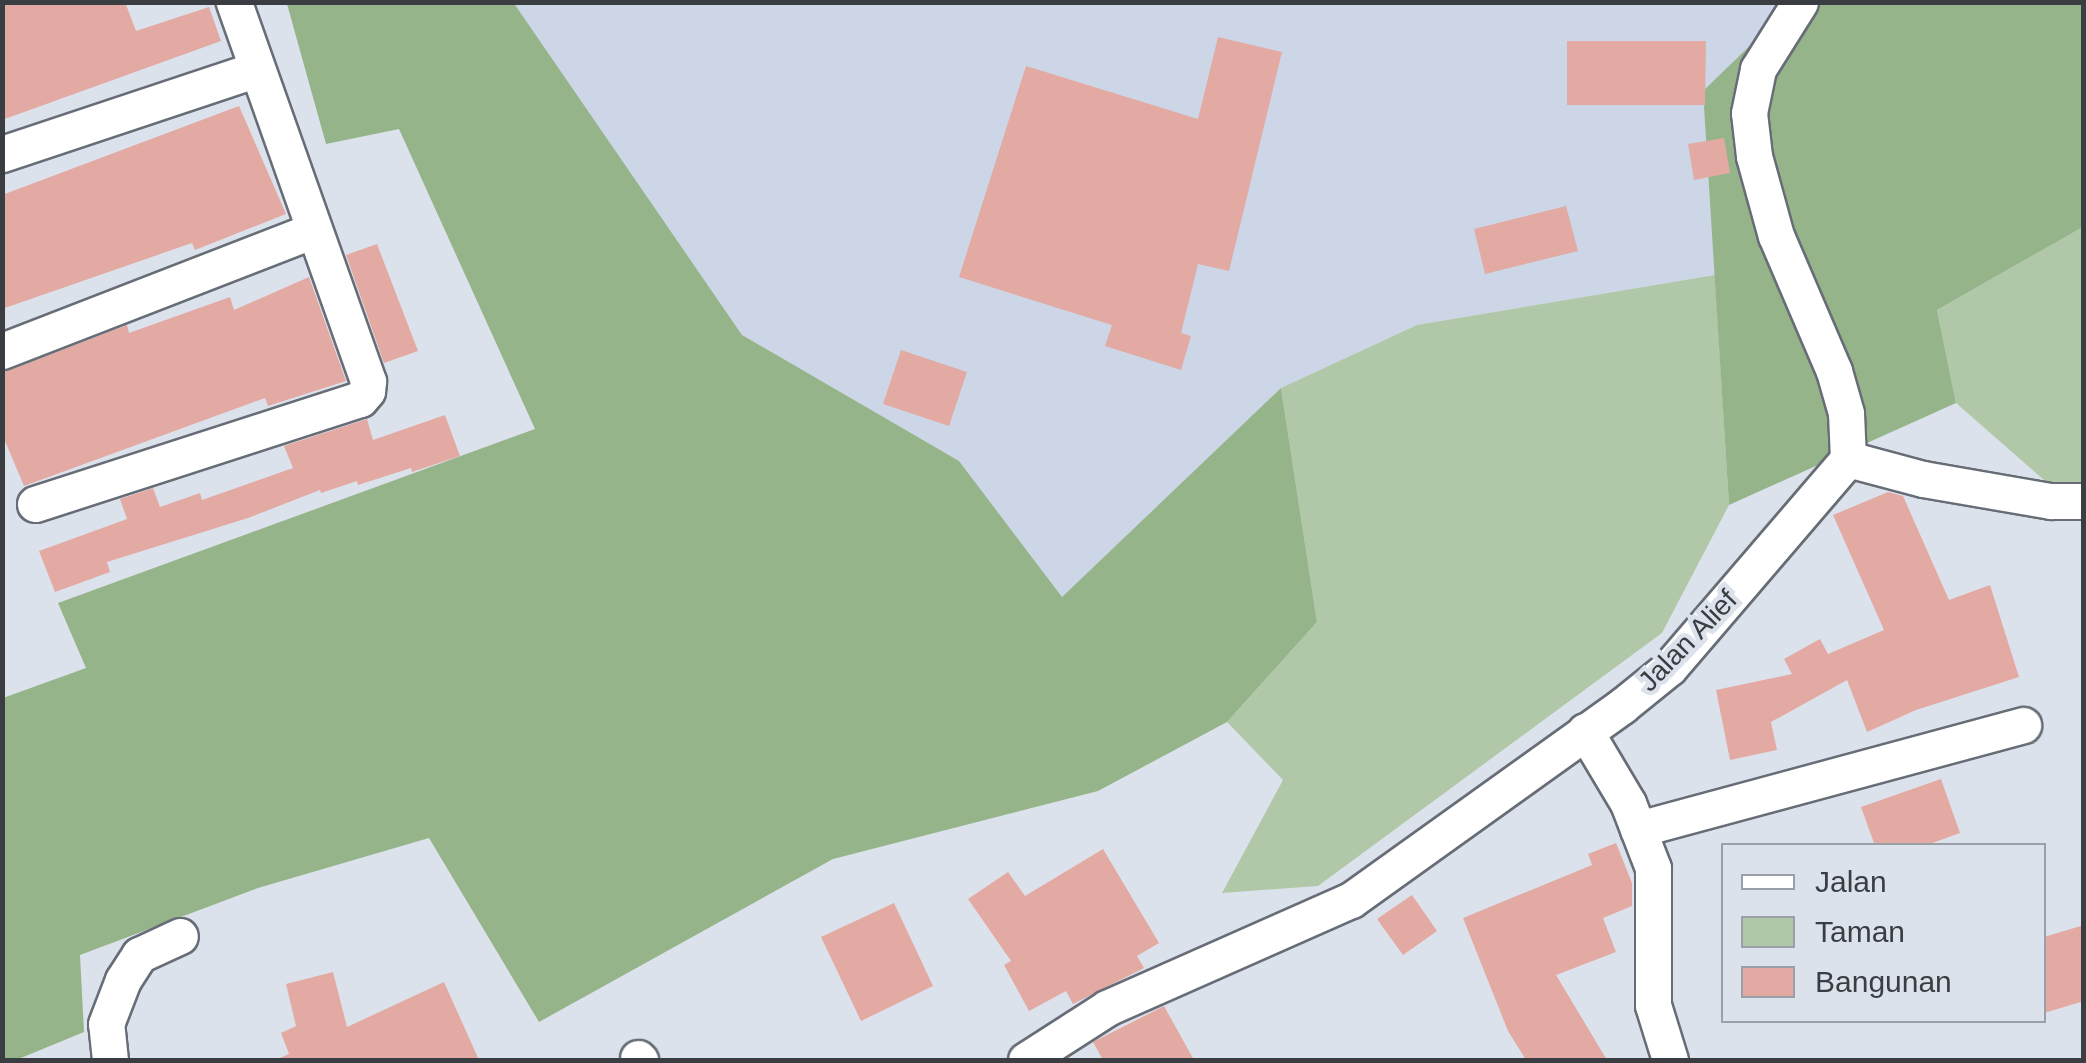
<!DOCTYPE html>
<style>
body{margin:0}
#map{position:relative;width:2086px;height:1063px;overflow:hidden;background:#dce2ec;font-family:Helvetica,sans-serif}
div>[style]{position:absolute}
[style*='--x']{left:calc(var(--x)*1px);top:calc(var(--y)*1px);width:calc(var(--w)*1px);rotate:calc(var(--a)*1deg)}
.built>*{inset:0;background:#ccd6e6}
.green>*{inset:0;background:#b0c8a8}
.forest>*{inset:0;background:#95b48a}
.building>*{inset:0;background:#e3aaa3}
.roads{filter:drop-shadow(2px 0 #676d76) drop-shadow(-2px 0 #676d76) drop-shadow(0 2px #676d76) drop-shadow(0 -2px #676d76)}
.street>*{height:35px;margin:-17.5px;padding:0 17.5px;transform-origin:17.5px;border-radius:17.5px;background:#fff}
span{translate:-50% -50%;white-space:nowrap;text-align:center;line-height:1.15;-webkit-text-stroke:9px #dce2ec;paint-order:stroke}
.street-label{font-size:28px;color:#3a3d41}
.frame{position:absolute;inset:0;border:5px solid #3a3d41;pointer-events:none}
.legend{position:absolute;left:1721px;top:843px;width:325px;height:180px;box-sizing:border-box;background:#dce2ec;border:2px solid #9ba0a8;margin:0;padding:12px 18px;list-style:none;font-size:30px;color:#3a3d41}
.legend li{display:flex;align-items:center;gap:20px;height:50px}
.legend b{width:50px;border:2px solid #9ba0a8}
</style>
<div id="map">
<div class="built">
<div style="clip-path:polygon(513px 3px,1794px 3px,1703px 91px,1715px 275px,1417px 325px,1281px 388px,1062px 597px,959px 461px,742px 335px)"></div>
</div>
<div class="green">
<div style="clip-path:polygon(2083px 227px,2083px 514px,1956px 403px,1937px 310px)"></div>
<div style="clip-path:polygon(1715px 275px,1729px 505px,1662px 633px,1318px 886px,1222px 893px,1283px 780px,1227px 722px,1317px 622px,1281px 388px,1417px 325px)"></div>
</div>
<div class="forest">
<div style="clip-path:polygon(513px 2px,742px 335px,959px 461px,1062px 597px,1281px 388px,1317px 622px,1227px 722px,1098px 791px,833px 859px,539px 1022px,429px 838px,258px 888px,80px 955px,84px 1032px,16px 1060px,3px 1060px,3px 698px,86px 668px,58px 603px,535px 429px,399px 129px,326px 144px,287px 4px)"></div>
<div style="clip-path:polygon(1794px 3px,2083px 3px,2083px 227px,1937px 310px,1956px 403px,1729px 505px,1703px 91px)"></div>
</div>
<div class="building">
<div style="clip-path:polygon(2px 2px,125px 2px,136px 31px,209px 7px,221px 41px,2px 120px)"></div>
<div style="clip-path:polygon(1218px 37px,1282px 52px,1229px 271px,1198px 264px,1181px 333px,1191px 336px,1181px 370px,1105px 346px,1112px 325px,959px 277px,1026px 66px,1198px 119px)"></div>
<div style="clip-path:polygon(1567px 41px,1706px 41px,1705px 105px,1567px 105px)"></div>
<div style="clip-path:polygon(239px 106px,286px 214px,195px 250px,192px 243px,2px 309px,2px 195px)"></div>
<div style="clip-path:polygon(1724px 138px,1730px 173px,1694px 180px,1688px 144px)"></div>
<div style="clip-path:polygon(1566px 206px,1578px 251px,1485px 274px,1474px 229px)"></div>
<div style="clip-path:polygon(377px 244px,418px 351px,384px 363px,346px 255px)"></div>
<div style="clip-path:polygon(309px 277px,346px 381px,268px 406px,265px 398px,24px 486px,2px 434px,2px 373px,127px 325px,129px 333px,230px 297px,234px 310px)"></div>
<div style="clip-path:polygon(901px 350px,967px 372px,949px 426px,883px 404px)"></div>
<div style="clip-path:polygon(445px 415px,460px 456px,412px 472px,411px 468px,358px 485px,357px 481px,321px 493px,320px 490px,248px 518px,107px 562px,110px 572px,55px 592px,39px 551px,127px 519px,120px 499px,153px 488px,160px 507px,200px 493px,202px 500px,293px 468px,284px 446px,367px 419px,373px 440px)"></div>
<div style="clip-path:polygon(1888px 492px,1903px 496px,1949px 600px,1990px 585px,2019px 677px,1916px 710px,1867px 732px,1847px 680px,1771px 722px,1777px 750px,1730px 760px,1716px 690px,1792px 674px,1784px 659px,1820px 639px,1828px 654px,1884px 630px,1833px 515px)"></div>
<div style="clip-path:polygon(1941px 779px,1960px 833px,1924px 846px,1875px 846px,1861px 807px)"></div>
<div style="clip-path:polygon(1616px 843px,1632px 883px,1632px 906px,1603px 918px,1616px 952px,1556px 975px,1607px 1060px,1526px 1060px,1508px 1031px,1463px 918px,1592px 865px,1588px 854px)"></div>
<div style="clip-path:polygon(1103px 849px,1159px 943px,1137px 956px,1144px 968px,1073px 1004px,1066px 991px,1029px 1011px,1004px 965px,1011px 961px,968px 899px,1008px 872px,1025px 896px)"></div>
<div style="clip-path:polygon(1412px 895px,1437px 931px,1403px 955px,1377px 919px)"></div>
<div style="clip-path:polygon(894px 903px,933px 986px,861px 1021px,821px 937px)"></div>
<div style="clip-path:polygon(2084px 925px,2084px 1001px,2044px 1013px,2044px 937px)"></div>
<div style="clip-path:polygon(333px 972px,347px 1027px,444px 982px,479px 1060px,275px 1060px,289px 1054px,281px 1033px,296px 1026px,286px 984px)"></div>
<div style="clip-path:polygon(1164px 1006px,1194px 1060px,1103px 1060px,1093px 1042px)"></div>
</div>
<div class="roads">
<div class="street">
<div style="--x:2;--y:154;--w:267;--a:-18.4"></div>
<div style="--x:2;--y:351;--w:331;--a:-21.2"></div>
<div style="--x:1848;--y:459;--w:78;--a:14.9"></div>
<div style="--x:1923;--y:479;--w:130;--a:9.8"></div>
<div style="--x:2051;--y:501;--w:33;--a:0"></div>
<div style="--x:35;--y:504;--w:342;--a:-17.9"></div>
<div style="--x:360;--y:399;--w:11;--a:-49"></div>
<div style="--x:367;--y:391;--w:10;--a:-84"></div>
<div style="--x:368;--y:381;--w:402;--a:-109.5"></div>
<div style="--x:1585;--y:731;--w:84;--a:59.2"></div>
<div style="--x:1628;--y:803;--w:70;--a:69"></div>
<div style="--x:1653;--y:868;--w:137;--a:90"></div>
<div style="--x:1653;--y:1005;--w:58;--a:72.8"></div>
<div style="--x:1638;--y:829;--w:399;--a:-15.1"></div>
<div style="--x:638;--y:1058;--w:3;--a:45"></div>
<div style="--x:110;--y:1060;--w:36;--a:-96"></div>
<div style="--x:106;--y:1024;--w:47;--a:-68.9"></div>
<div style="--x:123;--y:980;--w:30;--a:-57"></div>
<div style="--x:139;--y:955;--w:45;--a:-24.9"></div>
<div style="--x:1026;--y:1060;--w:96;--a:-32.7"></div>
<div style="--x:1107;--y:1008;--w:267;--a:-23.9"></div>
<div style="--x:1351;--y:900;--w:333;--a:-35.6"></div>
<div style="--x:1622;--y:706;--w:60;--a:-39"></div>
<div style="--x:1669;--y:668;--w:275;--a:-49.4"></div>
<div style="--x:1848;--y:459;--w:46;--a:-92.5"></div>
<div style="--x:1846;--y:413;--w:44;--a:-105.9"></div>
<div style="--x:1834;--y:371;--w:147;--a:-113.2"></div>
<div style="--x:1776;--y:236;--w:83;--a:-105.4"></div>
<div style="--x:1754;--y:156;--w:43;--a:-96.6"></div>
<div style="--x:1749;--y:113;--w:45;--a:-78.4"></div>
<div style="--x:1758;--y:69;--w:79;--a:-57.9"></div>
</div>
</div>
<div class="street-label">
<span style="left:1688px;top:641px;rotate:-46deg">Jalan Alief</span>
</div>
<div class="frame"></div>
<ul class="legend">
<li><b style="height:12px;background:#fff"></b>Jalan</li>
<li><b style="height:28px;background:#b0c8a8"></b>Taman</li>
<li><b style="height:28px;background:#e3aaa3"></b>Bangunan</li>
</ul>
</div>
